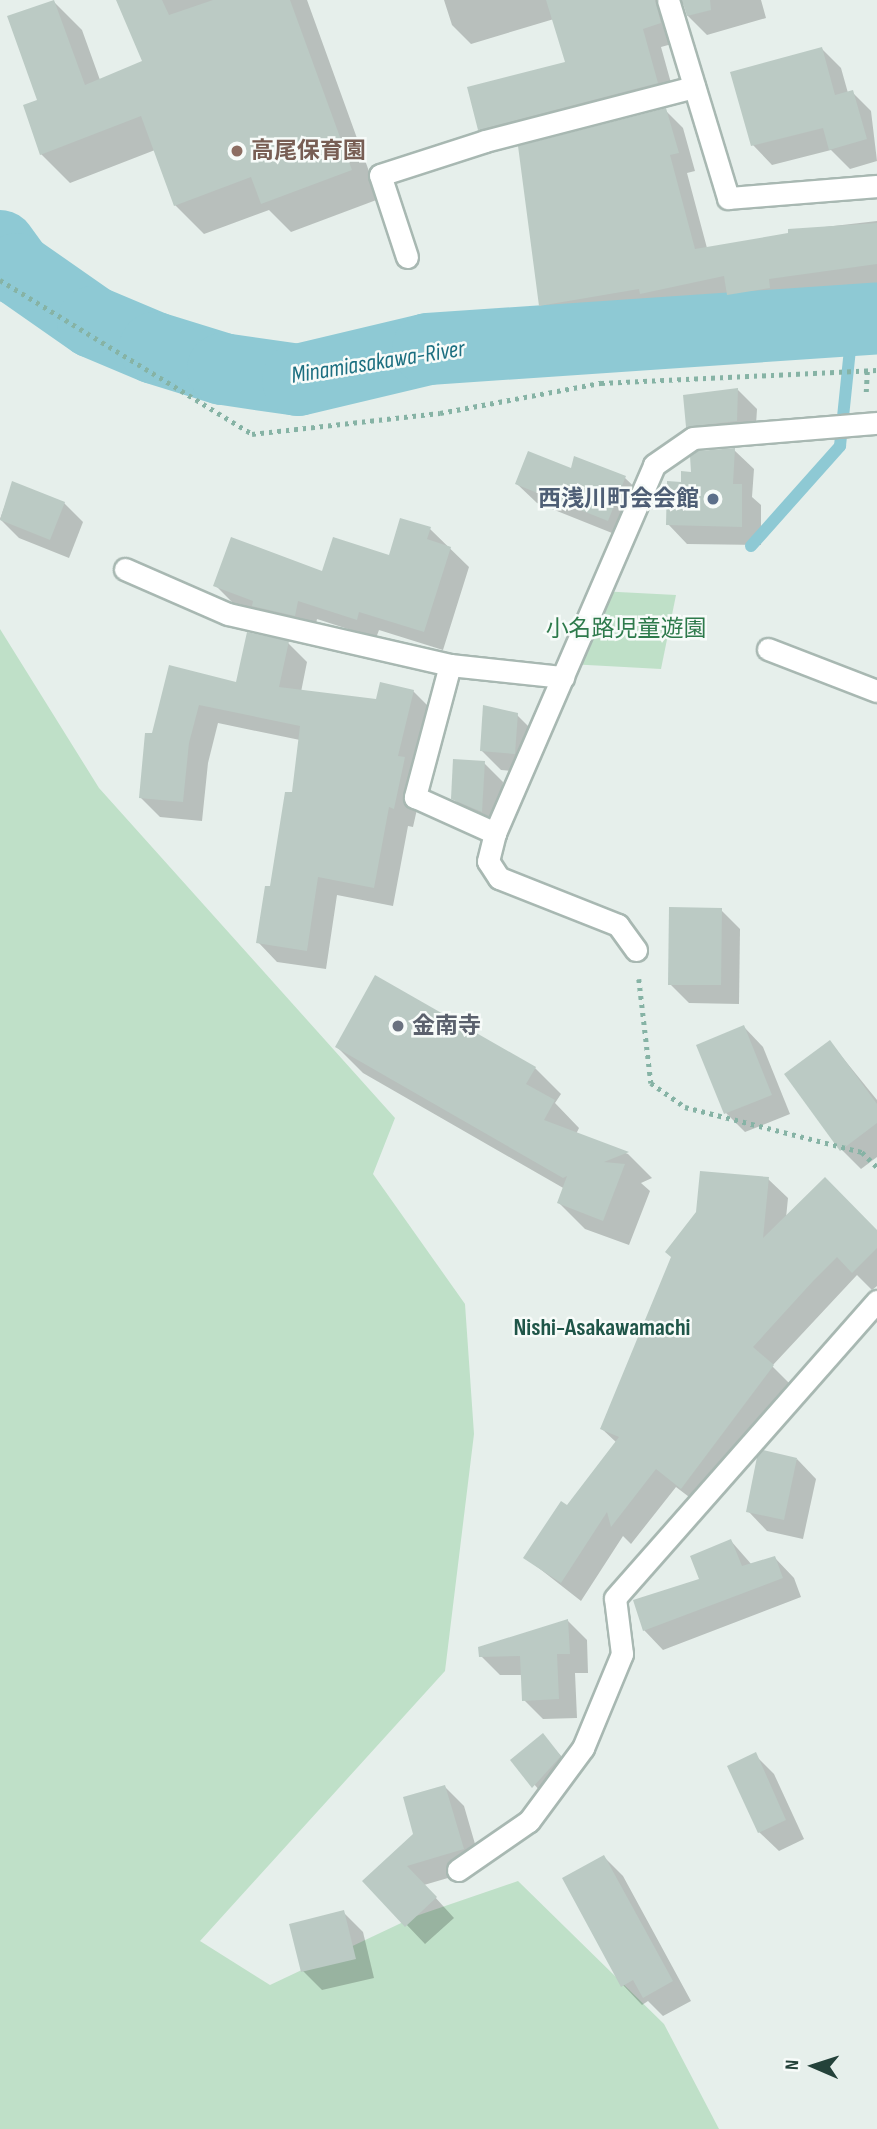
<!DOCTYPE html>
<meta charset="utf-8">
<style>
body{margin:0}
#map{position:relative;width:877px;height:2129px;overflow:hidden;background:#e6efeb;font-family:"Sofia Sans Condensed","Noto Sans JP",sans-serif}
div>[style]{position:absolute}
[style*='--x']{left:calc(var(--x)*1px);top:calc(var(--y)*1px);width:calc(var(--w)*1px);rotate:calc(var(--a)*1deg)}
.green>*{inset:0;background:#bfe0c8}
.shadow>*{inset:0;background:#0003}
.stream>*{height:12px;margin:-6px;padding:0 6px;transform-origin:6px;border-radius:6px;background:#8ec9d4}
.river>*{height:72px;margin:-36px;padding:0 36px;transform-origin:36px;border-radius:36px;background:#8ec9d4}
.building>*{inset:0;background:#bbcac4}
.path>*{height:4.5px;margin-top:-2.25px;transform-origin:0;background:repeating-linear-gradient(90deg,#86b3a5 0 3.5px,transparent 0 8.5px)}
.roads{filter:drop-shadow(2px 0 #a8b8b2) drop-shadow(-2px 0 #a8b8b2) drop-shadow(0 2px #a8b8b2) drop-shadow(0 -2px #a8b8b2)}
.service>*{height:21px;margin:-10.5px;padding:0 10.5px;transform-origin:10.5px;border-radius:10.5px;background:#fff}
.minor>*{height:21px;margin:-10.5px;padding:0 10.5px;transform-origin:10.5px;border-radius:10.5px;background:#fff}
.dots>*{width:19px;height:19px;translate:-50% -50%;box-sizing:border-box;border:4px solid #f7fbf9;border-radius:50%}
span{translate:-50% -50%;white-space:nowrap;text-align:center;line-height:1.15;-webkit-text-stroke:5px #f7fbf9;paint-order:stroke}
.education-label{font-size:23px;color:#785e54;font-weight:700}
.left{translate:0 -50%;text-align:left}
.service-label{font-size:23px;color:#4e5e75;font-weight:700}
.right{translate:-100% -50%;text-align:right}
.park-label{font-size:23px;color:#2d7a4b}
.worship-label{font-size:23px;color:#5b616d;font-weight:700}
.water-label{font-size:24px;color:#1c6f80;font-style:italic}
.neighbourhood-label{font-size:24px;color:#1f5548;font-weight:700}
.north{position:absolute;left:779px;top:2031px;width:70px;height:70px;-webkit-text-stroke:5px #f7fbf9;paint-order:stroke;rotate:273deg;font-size:19px;font-weight:700;line-height:28px;text-align:center;color:#24423a}
.north::after{content:'';display:block;margin:auto;width:24px;height:32px;background:#24423a;clip-path:polygon(50% 0,100% 100%,50% 72%,0 100%)}
</style>
<div id="map">
<div class="green">
<div style="clip-path:polygon(599px 591px,676px 595px,661px 669px,569px 664px)"></div>
<div style="clip-path:polygon(0 629px,99px 788px,395px 1118px,373px 1174px,465px 1304px,474px 1434px,445px 1671px,200px 1941px,270px 1985px,416px 1916px,518px 1881px,664px 2024px,719px 2129px,0 2129px)"></div>
</div>
<div class="shadow">
<div style="clip-path:polygon(118px 0,307px 0,379px 199px,291px 232px,269px 210px,204px 234px,175px 205px,155px 150px,70px 183px,41px 154px,40px 101px,53px 1px,82px 30px,100px 80px,145px 62px)"></div>
<div style="clip-path:polygon(444px 0,761px 0,766px 18px,707px 35px,688px 16px,684px 4px,673px 17px,679px 42px,661px 47px,676px 101px,498px 148px,479px 129px,568px 63px,554px 19px,471px 44px,452px 25px)"></div>
<div style="clip-path:polygon(822px 49px,841px 68px,848px 93px,852px 92px,871px 111px,877px 161px,850px 169px,831px 150px,772px 165px,753px 145px)"></div>
<div style="clip-path:polygon(665px 110px,683px 128px,695px 171px,687px 173px,707px 248px,790px 235px,790px 231px,877px 221px,877px 292px,867px 285px,786px 297px,787px 305px,747px 312px,730px 296px,659px 311px,655px 307px,558px 323px,540px 305px)"></div>
<div style="clip-path:polygon(738px 390px,757px 409px,755px 440px,707px 445px,688px 426px)"></div>
<div style="clip-path:polygon(734px 450px,754px 469px,752px 497px,761px 505px,761px 545px,687px 544px,668px 524px,683px 484px)"></div>
<div style="clip-path:polygon(575px 458px,625px 478px,645px 497px,627px 539px,537px 503px,517px 484px,572px 470px)"></div>
<div style="clip-path:polygon(13px 483px,64px 503px,83px 522px,69px 558px,19px 538px,0 519px)"></div>
<div style="clip-path:polygon(430px 529px,469px 567px,443px 650px,379px 630px,376px 638px,317px 619px,314px 634px,234px 604px,215px 585px,323px 573px,390px 557px)"></div>
<div style="clip-path:polygon(288px 643px,307px 662px,301px 692px,377px 701px,413px 691px,432px 710px,424px 778px,413px 827px,408px 826px,393px 906px,337px 895px,326px 969px,277px 962px,258px 942px,293px 794px,300px 740px,218px 723px,208px 763px,202px 821px,160px 817px,141px 798px,170px 668px,237px 685px)"></div>
<div style="clip-path:polygon(517px 715px,536px 734px,533px 773px,501px 770px,482px 751px)"></div>
<div style="clip-path:polygon(484px 763px,503px 782px,499px 830px,472px 818px,453px 798px)"></div>
<div style="clip-path:polygon(721px 910px,740px 929px,739px 1004px,689px 1003px,670px 984px)"></div>
<div style="clip-path:polygon(744px 1027px,763px 1047px,790px 1114px,745px 1132px,726px 1113px)"></div>
<div style="clip-path:polygon(830px 1042px,877px 1100px,877px 1157px,861px 1169px,842px 1150px)"></div>
<div style="clip-path:polygon(337px 1047px,535px 1068px,561px 1094px,555px 1103px,579px 1128px,576px 1134px,628px 1154px,652px 1178px,641px 1183px,650px 1191px,629px 1245px,585px 1229px,559px 1203px,565px 1189px,363px 1073px)"></div>
<div style="clip-path:polygon(768px 1179px,788px 1198px,786px 1218px,877px 1232px,877px 1286px,872px 1290px,857px 1275px,772px 1366px,792px 1386px,701px 1506px,676px 1487px,631px 1544px,623px 1536px,581px 1601px,526px 1558px,617px 1443px,602px 1429px)"></div>
<div style="clip-path:polygon(797px 1459px,816px 1479px,803px 1539px,767px 1531px,748px 1511px)"></div>
<div style="clip-path:polygon(731px 1541px,752px 1565px,775px 1558px,794px 1578px,801px 1597px,663px 1650px,644px 1630px,702px 1581px)"></div>
<div style="clip-path:polygon(568px 1621px,587px 1640px,588px 1673px,575px 1673px,577px 1718px,543px 1719px,524px 1700px,522px 1675px,500px 1675px,481px 1656px)"></div>
<div style="clip-path:polygon(543px 1736px,579px 1776px,553px 1806px,513px 1760px)"></div>
<div style="clip-path:polygon(755px 1755px,774px 1774px,804px 1839px,779px 1851px,759px 1832px)"></div>
<div style="clip-path:polygon(445px 1787px,464px 1806px,482px 1868px,424px 1885px,454px 1918px,425px 1944px,365px 1881px,415px 1834px)"></div>
<div style="clip-path:polygon(604px 1857px,623px 1876px,691px 2001px,663px 2016px,648px 2001px,642px 2005px,623px 1985px)"></div>
<div style="clip-path:polygon(343px 1912px,363px 1932px,374px 1978px,322px 1990px,303px 1971px)"></div>
</div>
<div class="stream">
<div style="--x:751;--y:546;--w:134;--a:-48.3"></div>
<div style="--x:840;--y:446;--w:127;--a:-84.1"></div>
</div>
<div class="river">
<div style="--x:0;--y:246;--w:29;--a:54"></div>
<div style="--x:17;--y:269;--w:93;--a:34.9"></div>
<div style="--x:93;--y:322;--w:67;--a:22.8"></div>
<div style="--x:155;--y:348;--w:71;--a:17.2"></div>
<div style="--x:223;--y:369;--w:76;--a:8.3"></div>
<div style="--x:298;--y:380;--w:134;--a:-13.4"></div>
<div style="--x:428;--y:349;--w:450;--a:-3.9"></div>
</div>
<div class="building">
<div style="clip-path:polygon(54px 0,85px 85px,142px 61px,116px 0,162px 0,169px 15px,213px 0,290px 0,352px 170px,261px 204px,251px 177px,174px 206px,141px 116px,40px 155px,23px 105px,37px 100px,7px 16px)"></div>
<div style="clip-path:polygon(546px 0,655px 0,661px 23px,643px 29px,658px 83px,478px 130px,467px 87px,565px 62px)"></div>
<div style="clip-path:polygon(682px 0,710px 0,711px 10px,687px 16px)"></div>
<div style="clip-path:polygon(822px 47px,835px 95px,853px 90px,867px 139px,829px 150px,823px 128px,751px 146px,730px 72px)"></div>
<div style="clip-path:polygon(666px 108px,679px 153px,670px 155px,695px 249px,788px 233px,788px 229px,877px 223px,877px 264px,769px 279px,770px 288px,727px 295px,724px 276px,640px 294px,639px 289px,539px 306px,518px 146px)"></div>
<div style="clip-path:polygon(738px 388px,737px 421px,686px 427px,683px 395px)"></div>
<div style="clip-path:polygon(735px 448px,733px 484px,742px 484px,742px 527px,666px 525px,667px 481px,681px 482px,681px 471px,691px 472px,690px 456px,698px 451px)"></div>
<div style="clip-path:polygon(528px 451px,571px 468px,574px 456px,626px 476px,608px 521px,515px 484px)"></div>
<div style="clip-path:polygon(12px 481px,65px 502px,50px 540px,0 520px)"></div>
<div style="clip-path:polygon(400px 518px,431px 527px,427px 539px,451px 547px,424px 632px,359px 612px,357px 620px,298px 601px,295px 616px,252px 606px,253px 601px,213px 586px,231px 537px,322px 571px,333px 537px,389px 555px)"></div>
<div style="clip-path:polygon(247px 632px,289px 641px,279px 687px,376px 699px,380px 682px,414px 690px,398px 756px,405px 757px,394px 809px,389px 807px,374px 888px,318px 877px,307px 951px,256px 943px,265px 886px,270px 886px,285px 792px,292px 792px,300px 726px,199px 705px,189px 743px,183px 802px,139px 798px,145px 733px,152px 733px,169px 665px,236px 682px)"></div>
<div style="clip-path:polygon(483px 705px,518px 713px,515px 754px,480px 751px)"></div>
<div style="clip-path:polygon(453px 759px,485px 761px,482px 812px,451px 799px)"></div>
<div style="clip-path:polygon(669px 907px,722px 908px,721px 985px,668px 985px)"></div>
<div style="clip-path:polygon(375px 975px,536px 1067px,526px 1084px,555px 1100px,544px 1120px,629px 1152px,604px 1162px,625px 1164px,603px 1221px,557px 1203px,567px 1176px,563px 1178px,335px 1047px)"></div>
<div style="clip-path:polygon(744px 1025px,772px 1095px,724px 1114px,696px 1045px)"></div>
<div style="clip-path:polygon(830px 1040px,877px 1104px,877px 1123px,840px 1151px,784px 1074px)"></div>
<div style="clip-path:polygon(700px 1171px,769px 1177px,763px 1238px,825px 1177px,877px 1230px,877px 1248px,852px 1273px,837px 1257px,814px 1280px,753px 1347px,774px 1365px,681px 1489px,656px 1469px,611px 1527px,607px 1512px,561px 1583px,523px 1558px,561px 1501px,567px 1505px,619px 1437px,600px 1429px,671px 1257px,665px 1252px,696px 1212px)"></div>
<div style="clip-path:polygon(763px 1450px,797px 1458px,784px 1520px,746px 1512px,757px 1457px)"></div>
<div style="clip-path:polygon(731px 1539px,742px 1566px,775px 1556px,783px 1578px,643px 1631px,633px 1600px,699px 1579px,690px 1556px)"></div>
<div style="clip-path:polygon(568px 1619px,570px 1654px,557px 1654px,559px 1699px,522px 1701px,520px 1656px,479px 1657px,478px 1647px)"></div>
<div style="clip-path:polygon(543px 1733px,561px 1756px,532px 1788px,510px 1760px)"></div>
<div style="clip-path:polygon(756px 1752px,786px 1820px,758px 1833px,727px 1766px)"></div>
<div style="clip-path:polygon(445px 1785px,464px 1849px,407px 1866px,437px 1897px,405px 1927px,362px 1881px,413px 1834px,403px 1797px)"></div>
<div style="clip-path:polygon(604px 1855px,673px 1981px,643px 1998px,633px 1980px,621px 1987px,562px 1878px)"></div>
<div style="clip-path:polygon(344px 1910px,356px 1959px,301px 1972px,289px 1924px)"></div>
</div>
<div class="path">
<div style="--x:0;--y:280;--w:295;--a:31.4"></div>
<div style="--x:252;--y:434;--w:189;--a:-6.4"></div>
<div style="--x:440;--y:413;--w:164;--a:-10.6"></div>
<div style="--x:601;--y:383;--w:276;--a:-2.7"></div>
<div style="--x:866;--y:392;--w:21;--a:-87"></div>
<div style="--x:639;--y:979;--w:105;--a:83.4"></div>
<div style="--x:651;--y:1083;--w:42;--a:35.2"></div>
<div style="--x:685;--y:1107;--w:183;--a:14.3"></div>
<div style="--x:862;--y:1152;--w:21;--a:45"></div>
</div>
<div class="roads">
<div class="service">
<div style="--x:125;--y:569;--w:112;--a:23.6"></div>
<div style="--x:228;--y:614;--w:228;--a:12.9"></div>
<div style="--x:450;--y:665;--w:114;--a:6.1"></div>
<div style="--x:450;--y:665;--w:137;--a:104.9"></div>
<div style="--x:415;--y:797;--w:88;--a:24.2"></div>
<div style="--x:636;--y:950;--w:31;--a:-126"></div>
<div style="--x:618;--y:925;--w:128;--a:-158.4"></div>
<div style="--x:499;--y:878;--w:20;--a:-123"></div>
<div style="--x:488;--y:861;--w:29;--a:-76"></div>
<div style="--x:495;--y:833;--w:401;--a:-66.6"></div>
<div style="--x:654;--y:465;--w:47;--a:-34.7"></div>
<div style="--x:458;--y:1870;--w:86;--a:-34.6"></div>
<div style="--x:529;--y:1821;--w:91;--a:-53.5"></div>
<div style="--x:583;--y:1748;--w:102;--a:-67.5"></div>
<div style="--x:622;--y:1654;--w:56;--a:-97.1"></div>
<div style="--x:615;--y:1598;--w:396;--a:-48.6"></div>
</div>
<div class="minor">
<div style="--x:668;--y:0;--w:207;--a:73.1"></div>
<div style="--x:728;--y:198;--w:149;--a:-4.6"></div>
<div style="--x:407;--y:257;--w:86;--a:-108.2"></div>
<div style="--x:380;--y:175;--w:110;--a:-17.9"></div>
<div style="--x:485;--y:141;--w:216;--a:-14.5"></div>
<div style="--x:693;--y:438;--w:185;--a:-4.7"></div>
<div style="--x:768;--y:649;--w:117;--a:21.1"></div>
</div>
</div>
<div class="dots">
<div style="left:237px;top:151px;background:#8d6e63"></div>
<div style="left:713px;top:499px;background:#5c6f8a"></div>
<div style="left:398px;top:1026px;background:#6b7280"></div>
</div>
<div class="education-label">
<span class="left" style="left:251px;top:151px">高尾保育園</span>
</div>
<div class="service-label">
<span class="right" style="left:699px;top:499px">西浅川町会会館</span>
</div>
<div class="park-label">
<span style="left:626px;top:629px">小名路児童遊園</span>
</div>
<div class="worship-label">
<span class="left" style="left:412px;top:1026px">金南寺</span>
</div>
<div class="water-label">
<span style="left:378px;top:362px;rotate:-9deg">Minamiasakawa-River</span>
</div>
<div class="neighbourhood-label">
<span style="left:602px;top:1328px">Nishi-Asakawamachi</span>
</div>
<div class="north">N</div>
</div>
